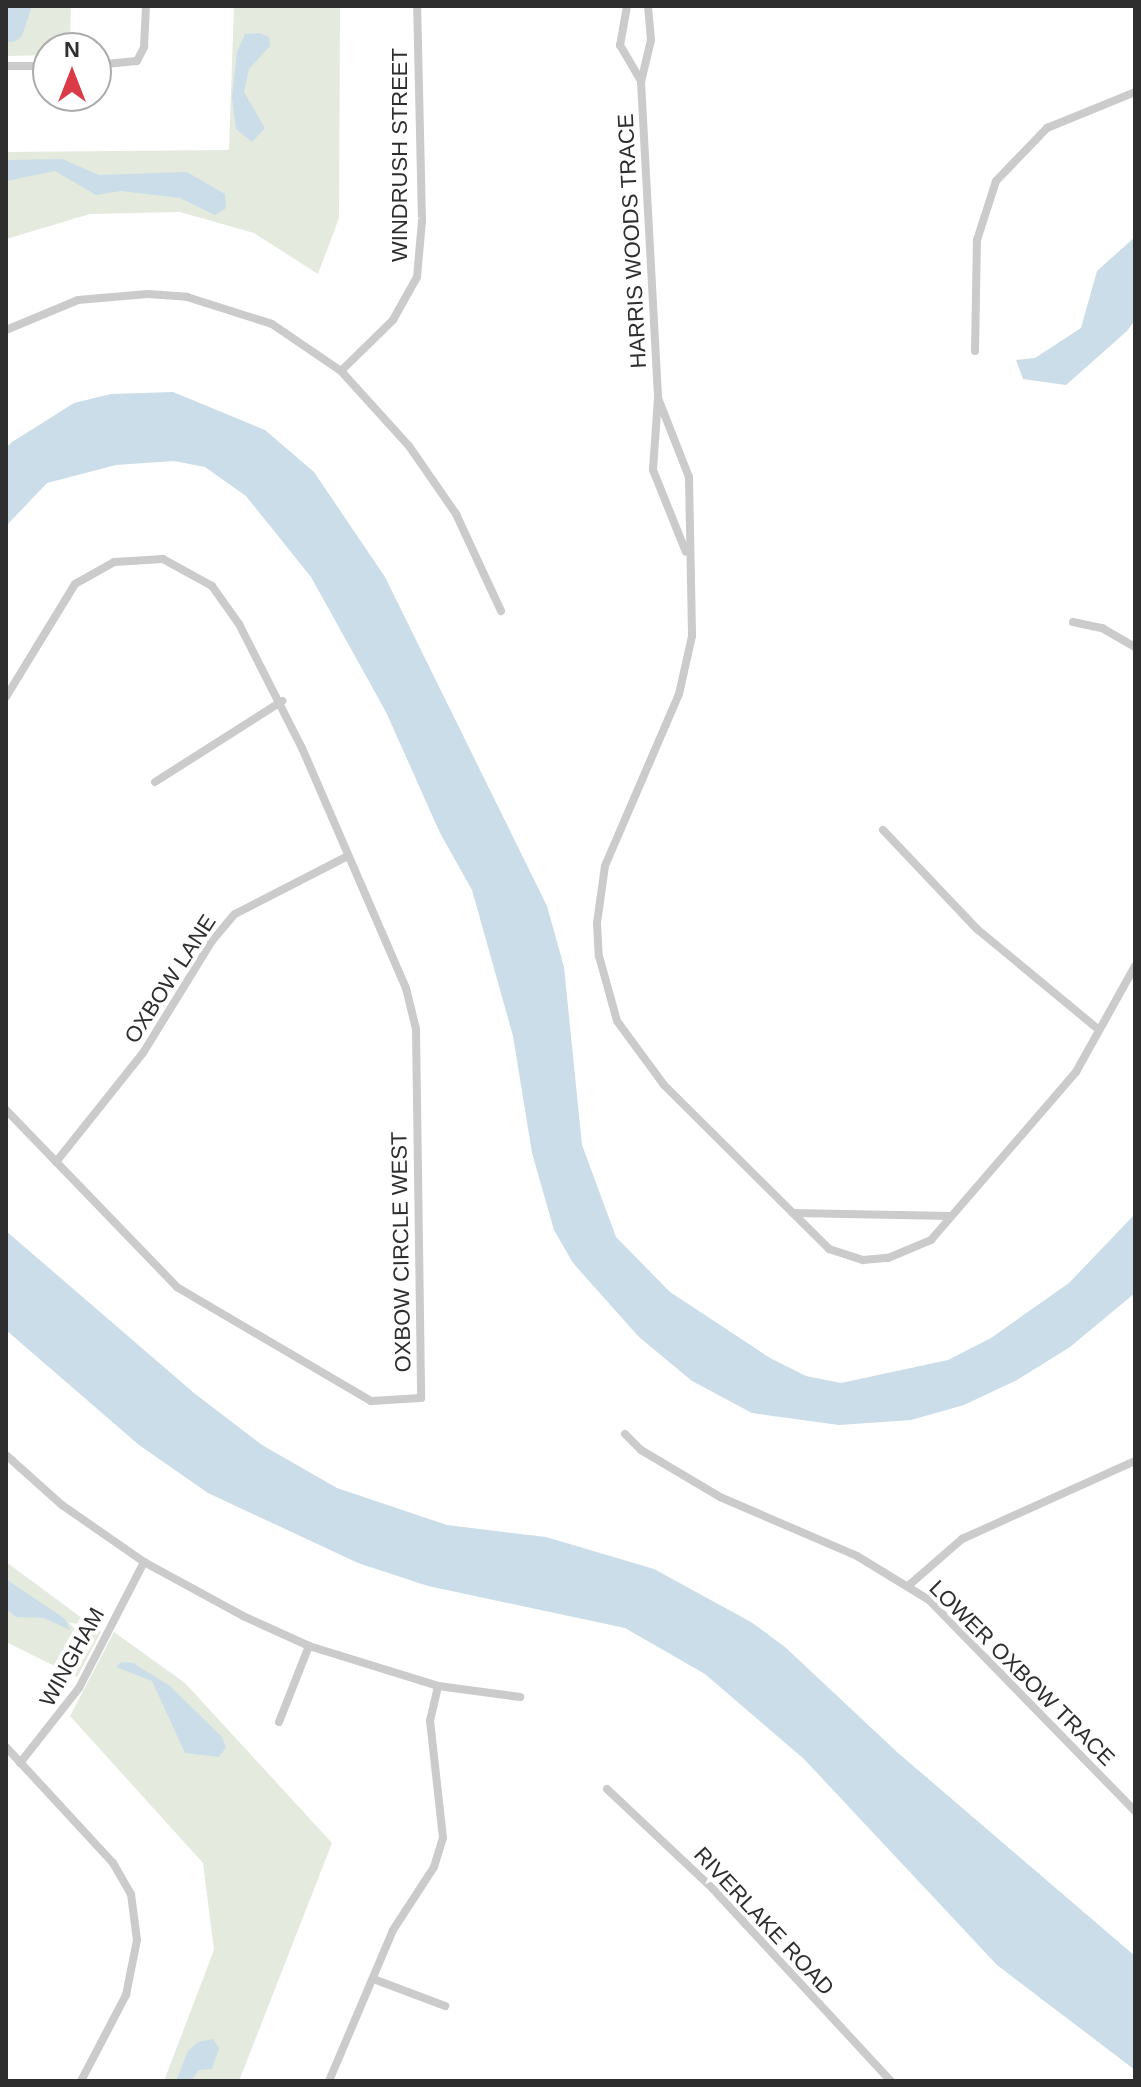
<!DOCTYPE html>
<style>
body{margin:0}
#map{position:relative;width:1141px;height:2087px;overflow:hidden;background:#fff;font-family:Arial,sans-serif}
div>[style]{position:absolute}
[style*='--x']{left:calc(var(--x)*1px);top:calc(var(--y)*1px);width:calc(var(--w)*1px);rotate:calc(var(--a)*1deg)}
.green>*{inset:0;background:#e4eadd}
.water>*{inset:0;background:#cadde9}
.minor>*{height:8px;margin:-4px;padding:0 4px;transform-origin:4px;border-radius:4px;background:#cbcbcb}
span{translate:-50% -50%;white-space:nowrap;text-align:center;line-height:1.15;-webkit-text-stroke:8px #fff;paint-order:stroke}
.street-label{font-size:22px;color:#2e2e2e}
.frame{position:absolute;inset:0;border:8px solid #2e2e2e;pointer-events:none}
.north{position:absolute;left:32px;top:32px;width:80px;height:80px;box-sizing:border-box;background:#fff;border:2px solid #ababab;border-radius:50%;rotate:0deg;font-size:22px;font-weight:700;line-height:32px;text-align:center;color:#2e2e2e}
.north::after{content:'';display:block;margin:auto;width:28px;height:36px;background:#da3b46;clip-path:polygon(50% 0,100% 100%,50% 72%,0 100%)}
</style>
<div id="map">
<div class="green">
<div style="clip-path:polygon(6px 6px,71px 6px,70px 48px,48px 48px,48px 55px,6px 56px)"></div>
<div style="clip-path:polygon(234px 6px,340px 6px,339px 218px,318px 274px,254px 233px,180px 212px,90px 214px,6px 239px,6px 152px,229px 150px)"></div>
<div style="clip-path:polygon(6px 1562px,101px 1632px,77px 1677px,6px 1642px)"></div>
<div style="clip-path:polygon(114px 1632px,185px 1683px,332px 1843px,239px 2081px,164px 2081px,214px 1950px,203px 1863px,70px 1716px)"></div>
</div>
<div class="water">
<div style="clip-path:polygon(6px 6px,32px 6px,22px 36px,14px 42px,6px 42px)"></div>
<div style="clip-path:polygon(259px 33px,269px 37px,270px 46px,249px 69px,244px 92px,265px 128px,252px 142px,236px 129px,232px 98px,237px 52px,245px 34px)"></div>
<div style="clip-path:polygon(62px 159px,99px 175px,187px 172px,225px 194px,226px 208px,215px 215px,180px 198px,121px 191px,96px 195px,55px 171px,6px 181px,6px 160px)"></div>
<div style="clip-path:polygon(1135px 237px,1135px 320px,1127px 331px,1066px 385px,1023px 379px,1016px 360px,1035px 358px,1081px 328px,1097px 271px)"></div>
<div style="clip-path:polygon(173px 392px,265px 430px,314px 472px,385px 577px,547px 906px,564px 967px,582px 1145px,616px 1237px,670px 1292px,770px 1358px,806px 1376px,841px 1383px,948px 1360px,991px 1338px,1069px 1283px,1135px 1214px,1135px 1293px,1070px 1347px,1017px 1380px,964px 1405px,911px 1420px,839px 1425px,752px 1413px,692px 1381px,639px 1337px,573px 1263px,554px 1230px,532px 1153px,513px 1036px,472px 890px,440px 833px,386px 712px,311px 577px,246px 496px,205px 467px,174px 461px,116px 465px,47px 483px,6px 526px,6px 448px,12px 442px,74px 403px,111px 394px)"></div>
<div style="clip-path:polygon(6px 1231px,194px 1393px,262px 1445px,337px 1488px,447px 1525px,546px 1537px,654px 1569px,751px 1622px,785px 1647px,897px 1752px,1135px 1956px,1135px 2070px,997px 1965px,804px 1759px,705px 1674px,625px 1628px,428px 1586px,358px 1563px,208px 1493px,139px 1445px,6px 1330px)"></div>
<div style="clip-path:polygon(6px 1579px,65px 1619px,70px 1630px,44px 1618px,16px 1617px,6px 1609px)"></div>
<div style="clip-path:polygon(121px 1662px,133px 1663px,170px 1686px,222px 1737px,226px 1747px,219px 1757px,185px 1753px,152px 1681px,116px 1667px)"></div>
<div style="clip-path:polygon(213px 2039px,219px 2048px,212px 2069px,199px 2070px,191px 2081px,176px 2081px,188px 2051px,198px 2042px)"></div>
</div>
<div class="minor">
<div style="--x:627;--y:6;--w:40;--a:100"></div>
<div style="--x:620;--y:45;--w:42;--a:59.7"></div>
<div style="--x:648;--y:6;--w:34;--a:85"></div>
<div style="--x:651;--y:40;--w:43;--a:103.4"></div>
<div style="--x:641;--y:82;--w:316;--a:86.9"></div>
<div style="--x:658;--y:398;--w:72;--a:94"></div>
<div style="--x:653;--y:470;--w:88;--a:68.1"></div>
<div style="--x:96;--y:65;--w:41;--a:-5.6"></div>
<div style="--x:137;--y:61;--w:16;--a:-63"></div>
<div style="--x:144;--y:47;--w:41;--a:-87.2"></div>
<div style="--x:6;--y:66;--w:42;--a:0"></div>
<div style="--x:6;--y:330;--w:78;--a:-22.6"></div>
<div style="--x:78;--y:300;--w:70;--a:-4.9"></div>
<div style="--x:148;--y:294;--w:39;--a:4"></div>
<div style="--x:187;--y:297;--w:89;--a:17.6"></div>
<div style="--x:272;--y:324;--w:83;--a:34.3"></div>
<div style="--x:341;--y:371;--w:101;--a:47.8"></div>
<div style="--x:409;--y:446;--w:83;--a:55.3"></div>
<div style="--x:456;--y:514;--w:107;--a:65.1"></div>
<div style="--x:975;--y:351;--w:111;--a:-89"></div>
<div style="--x:977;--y:240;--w:62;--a:-72.1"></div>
<div style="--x:996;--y:181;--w:74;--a:-46.1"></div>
<div style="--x:1047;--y:128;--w:95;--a:-22.2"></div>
<div style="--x:341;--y:371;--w:73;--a:-44.4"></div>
<div style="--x:393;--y:320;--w:49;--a:-60.8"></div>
<div style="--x:417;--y:277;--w:56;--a:-84.9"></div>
<div style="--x:422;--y:221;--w:215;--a:-91.3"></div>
<div style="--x:658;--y:398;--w:85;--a:68.6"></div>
<div style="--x:689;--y:477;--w:159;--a:88.9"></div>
<div style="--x:692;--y:636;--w:59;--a:102.6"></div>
<div style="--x:679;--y:694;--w:187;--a:113.3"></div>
<div style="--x:605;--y:866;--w:58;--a:98"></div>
<div style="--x:597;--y:923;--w:33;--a:87"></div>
<div style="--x:599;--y:956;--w:67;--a:74.5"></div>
<div style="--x:617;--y:1021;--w:79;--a:53.7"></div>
<div style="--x:664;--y:1085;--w:233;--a:44.8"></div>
<div style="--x:829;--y:1249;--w:36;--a:18"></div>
<div style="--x:863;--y:1260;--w:25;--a:-5"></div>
<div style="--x:888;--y:1258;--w:47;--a:-22.7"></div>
<div style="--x:931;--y:1240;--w:222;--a:-49.2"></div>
<div style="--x:1076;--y:1072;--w:121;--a:-60.9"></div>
<div style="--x:1073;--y:622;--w:30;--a:12"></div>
<div style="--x:1102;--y:628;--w:38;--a:30"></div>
<div style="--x:6;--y:697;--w:132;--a:-58.6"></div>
<div style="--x:75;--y:584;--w:45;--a:-29.4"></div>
<div style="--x:114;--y:562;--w:49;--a:-3.5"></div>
<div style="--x:163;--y:559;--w:56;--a:28.9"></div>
<div style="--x:212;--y:586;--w:47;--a:54.6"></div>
<div style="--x:239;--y:624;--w:139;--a:63.1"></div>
<div style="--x:302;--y:748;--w:262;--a:66.6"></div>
<div style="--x:406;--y:988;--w:42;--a:76.3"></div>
<div style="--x:416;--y:1029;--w:369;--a:89.2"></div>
<div style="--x:421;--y:1398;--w:50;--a:176.6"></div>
<div style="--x:371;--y:1401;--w:225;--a:-149.6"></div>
<div style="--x:177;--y:1287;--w:246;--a:-134"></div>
<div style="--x:155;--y:782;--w:151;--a:-32.5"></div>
<div style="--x:883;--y:830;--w:137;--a:46.5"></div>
<div style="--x:977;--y:929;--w:158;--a:39.6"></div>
<div style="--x:56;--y:1162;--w:139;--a:-51.4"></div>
<div style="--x:143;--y:1053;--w:132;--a:-58.4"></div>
<div style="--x:212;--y:941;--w:35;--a:-50"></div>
<div style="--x:235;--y:914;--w:125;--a:-27.2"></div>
<div style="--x:793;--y:1213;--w:158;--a:1.1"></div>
<div style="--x:625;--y:1434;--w:23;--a:45"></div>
<div style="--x:641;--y:1450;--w:92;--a:30.7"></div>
<div style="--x:720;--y:1497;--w:149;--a:23.3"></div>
<div style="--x:857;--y:1556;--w:84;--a:31.4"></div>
<div style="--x:929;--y:1600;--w:295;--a:45.7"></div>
<div style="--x:6;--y:1455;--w:75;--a:41.8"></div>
<div style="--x:62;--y:1505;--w:100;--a:34.8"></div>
<div style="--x:144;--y:1562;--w:113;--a:28.6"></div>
<div style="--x:243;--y:1616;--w:72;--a:24.4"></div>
<div style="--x:309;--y:1646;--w:135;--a:17.2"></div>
<div style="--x:438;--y:1686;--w:83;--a:7.6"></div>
<div style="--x:908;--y:1586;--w:72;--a:-41"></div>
<div style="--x:962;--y:1539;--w:190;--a:-24.3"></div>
<div style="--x:279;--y:1722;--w:82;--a:-68.5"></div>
<div style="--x:6;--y:1747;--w:158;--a:47.3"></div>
<div style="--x:113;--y:1863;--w:36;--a:60"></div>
<div style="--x:131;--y:1894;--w:46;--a:82.6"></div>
<div style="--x:137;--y:1940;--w:56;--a:101.3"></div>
<div style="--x:126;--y:1995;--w:97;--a:117.6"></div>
<div style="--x:20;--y:1763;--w:95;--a:-51.8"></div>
<div style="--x:79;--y:1688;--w:142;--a:-62.7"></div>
<div style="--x:607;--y:1789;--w:146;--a:43.3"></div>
<div style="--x:713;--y:1889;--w:262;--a:47.2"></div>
<div style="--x:376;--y:1980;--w:74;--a:20.6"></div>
<div style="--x:329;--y:2081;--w:164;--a:-67"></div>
<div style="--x:393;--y:1930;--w:75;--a:-56.9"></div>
<div style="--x:434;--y:1867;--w:30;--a:-73"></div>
<div style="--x:443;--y:1838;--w:118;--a:-96.3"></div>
<div style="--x:430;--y:1721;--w:36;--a:-77"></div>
</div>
<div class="street-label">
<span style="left:400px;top:155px;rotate:-90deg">WINDRUSH STREET</span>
<span style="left:632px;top:241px;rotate:-93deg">HARRIS WOODS TRACE</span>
<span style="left:170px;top:979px;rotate:-57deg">OXBOW LANE</span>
<span style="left:401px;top:1252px;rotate:-91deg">OXBOW CIRCLE WEST</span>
<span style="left:72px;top:1657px;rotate:-61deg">WINGHAM</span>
<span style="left:1022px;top:1673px;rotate:45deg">LOWER OXBOW TRACE</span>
<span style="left:764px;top:1921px;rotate:47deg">RIVERLAKE ROAD</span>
</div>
<div class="frame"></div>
<div class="north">N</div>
</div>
